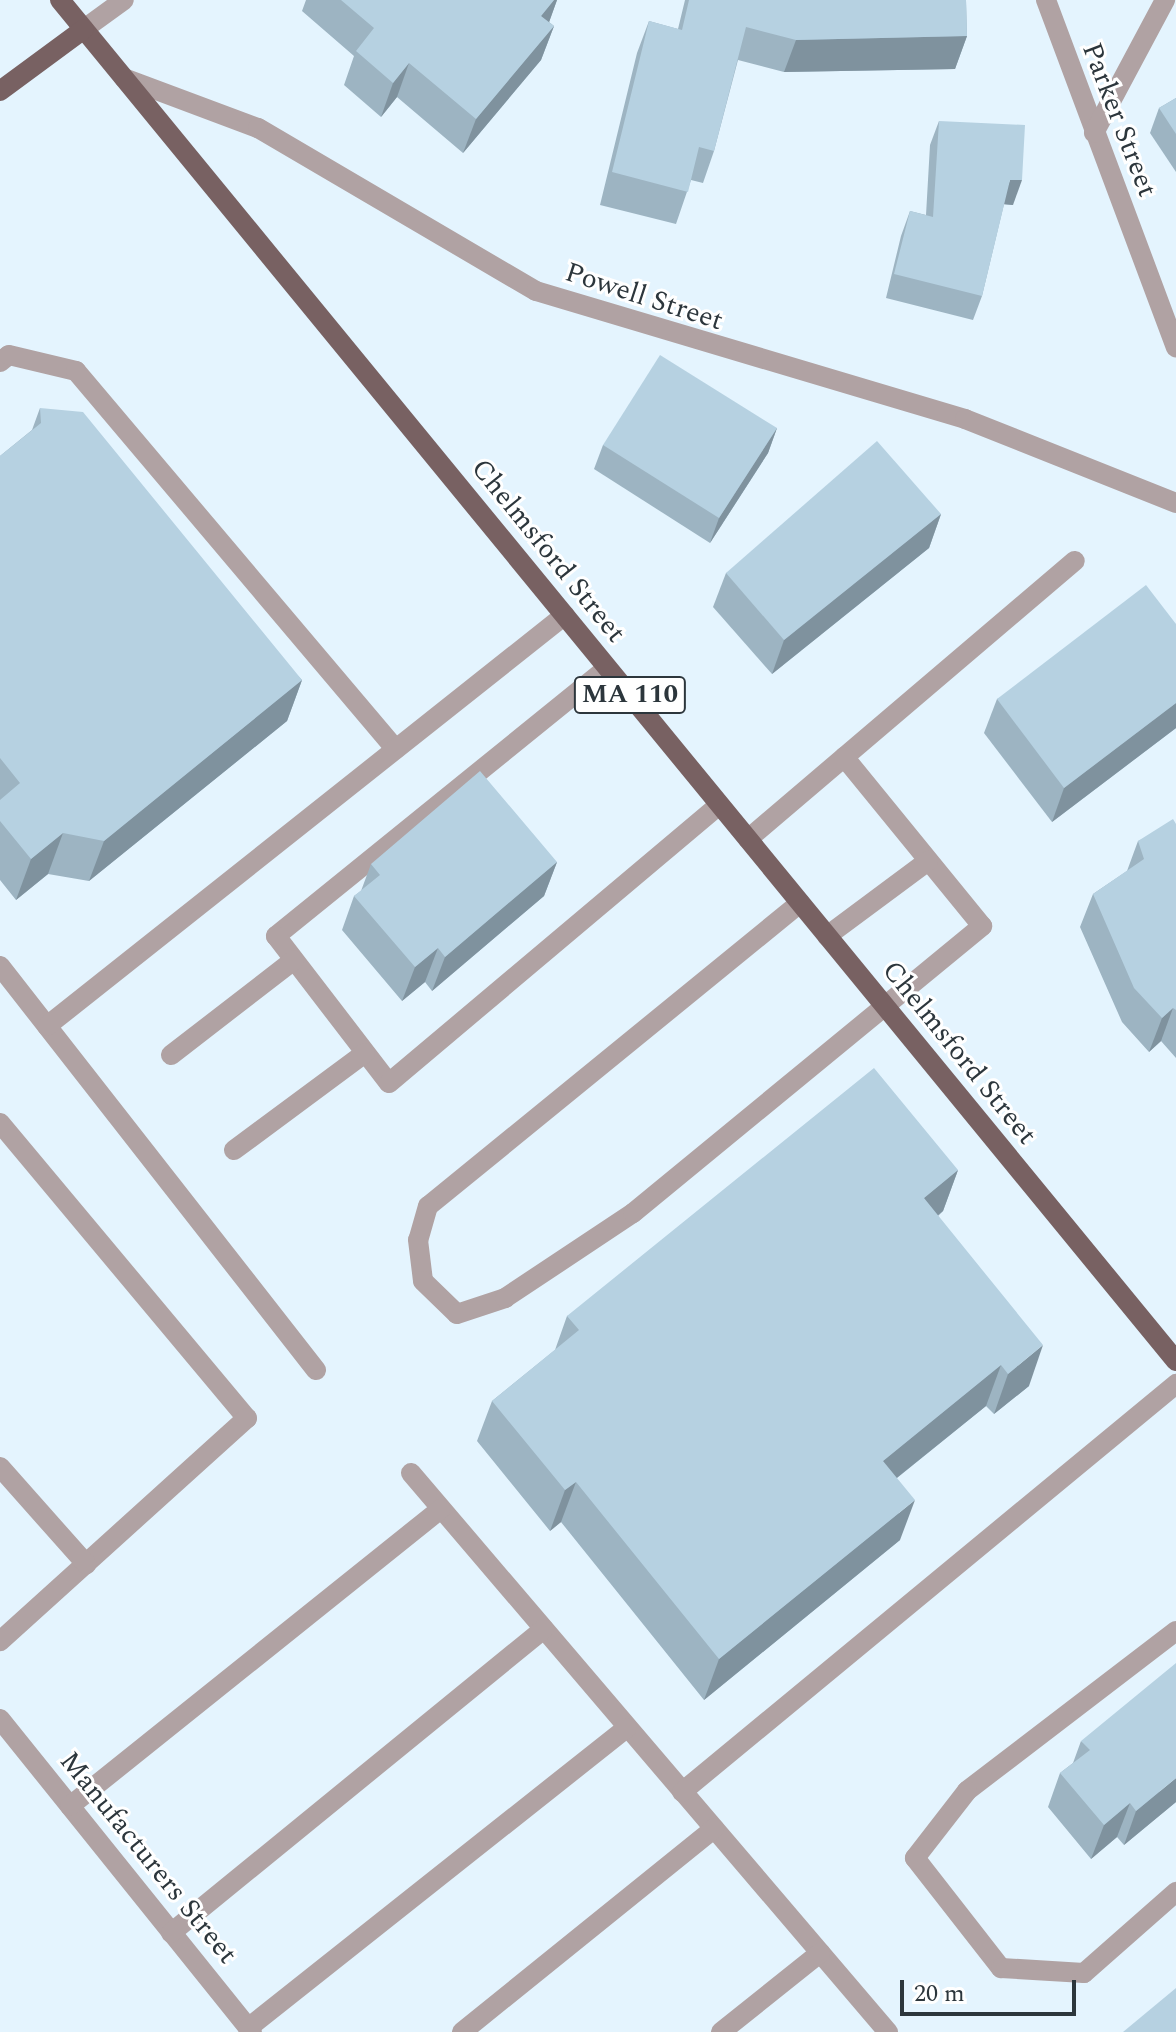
<!DOCTYPE html>
<style>
body{margin:0}
#map{position:relative;width:1176px;height:2032px;overflow:hidden;background:#e4f4fe;font-family:Spectral,serif}
div>[style]{position:absolute}
[style*='--x']{left:calc(var(--x)*1px);top:calc(var(--y)*1px);width:calc(var(--w)*1px);rotate:calc(var(--a)*1deg)}
.minor>*{height:20px;margin:-10px;padding:0 10px;transform-origin:10px;border-radius:10px;background:#b0a2a3}
.major>*{height:20px;margin:-10px;padding:0 10px;transform-origin:10px;border-radius:10px;background:#786162}
.wall>*{inset:0;background:#9db4c2}
.shaded-wall>*{inset:0;background:#7f929e}
.building>*{inset:0;background:#b6d1e1}
span{translate:-50% -50%;white-space:nowrap;text-align:center;line-height:1.15;-webkit-text-stroke:6px #fff;paint-order:stroke}
.shield-label span{padding:2px 6px;background:#fff;border:2px solid;border-radius:6px;-webkit-text-stroke-width:0}
.shield-label{font-size:26px;color:#2c363c;font-weight:700}
.street-label{font-size:28px;color:#2c363c}
.scale{position:absolute;left:900px;top:1980px;width:176px;height:36px;box-sizing:border-box;border:4px solid #2c363c;border-top:0;padding-left:10px;font-size:24px;line-height:28px;white-space:nowrap;color:#2c363c;-webkit-text-stroke:6px #fff;paint-order:stroke}
</style>
<div id="map">
<div class="minor">
<div style="--x:1046;--y:0;--w:371;--a:69.5"></div>
<div style="--x:84;--y:29;--w:49;--a:-35.9"></div>
<div style="--x:124;--y:78;--w:143;--a:20.5"></div>
<div style="--x:258;--y:128;--w:322;--a:30.4"></div>
<div style="--x:536;--y:291;--w:448;--a:16.6"></div>
<div style="--x:965;--y:419;--w:227;--a:21.7"></div>
<div style="--x:1094;--y:133;--w:151;--a:-61.9"></div>
<div style="--x:0;--y:362;--w:11;--a:-38"></div>
<div style="--x:9;--y:355;--w:69;--a:13.4"></div>
<div style="--x:76;--y:371;--w:495;--a:49.8"></div>
<div style="--x:607;--y:668;--w:426;--a:141"></div>
<div style="--x:276;--y:936;--w:185;--a:52.5"></div>
<div style="--x:389;--y:1083;--w:431;--a:-40.1"></div>
<div style="--x:748;--y:839;--w:429;--a:-40.4"></div>
<div style="--x:800;--y:903;--w:480;--a:140.8"></div>
<div style="--x:428;--y:1206;--w:35;--a:106"></div>
<div style="--x:418;--y:1240;--w:41;--a:83"></div>
<div style="--x:423;--y:1281;--w:47;--a:44.1"></div>
<div style="--x:457;--y:1314;--w:51;--a:-18.4"></div>
<div style="--x:505;--y:1298;--w:154;--a:-33.6"></div>
<div style="--x:633;--y:1213;--w:452;--a:-39.4"></div>
<div style="--x:982;--y:926;--w:218;--a:-129.2"></div>
<div style="--x:827;--y:936;--w:126;--a:-36.6"></div>
<div style="--x:0;--y:966;--w:513;--a:51.97"></div>
<div style="--x:47;--y:1026;--w:661;--a:-38.43"></div>
<div style="--x:171;--y:1055;--w:155;--a:-37.7"></div>
<div style="--x:0;--y:1123;--w:385;--a:50.1"></div>
<div style="--x:247;--y:1418;--w:333;--a:137.9"></div>
<div style="--x:234;--y:1150;--w:163;--a:-36.5"></div>
<div style="--x:0;--y:1467;--w:130;--a:48.4"></div>
<div style="--x:411;--y:1473;--w:735;--a:49.53"></div>
<div style="--x:1176;--y:1631;--w:263;--a:142.6"></div>
<div style="--x:967;--y:1791;--w:85;--a:127.8"></div>
<div style="--x:915;--y:1858;--w:140;--a:52"></div>
<div style="--x:1001;--y:1968;--w:83;--a:3.4"></div>
<div style="--x:1084;--y:1973;--w:123;--a:-41.4"></div>
<div style="--x:0;--y:1719;--w:402;--a:51.2"></div>
<div style="--x:682;--y:1792;--w:641;--a:-39.55"></div>
<div style="--x:70;--y:1806;--w:475;--a:-38.7"></div>
<div style="--x:171;--y:1933;--w:481;--a:-39.2"></div>
<div style="--x:248;--y:2028;--w:483;--a:-38.4"></div>
<div style="--x:462;--y:2032;--w:324;--a:-38.9"></div>
<div style="--x:721;--y:2032;--w:127;--a:-38.6"></div>
</div>
<div class="major">
<div style="--x:60;--y:0;--w:1760;--a:50.65"></div>
<div style="--x:0;--y:91;--w:104;--a:-36.4"></div>
</div>
<div class="wall">
<div style="clip-path:polygon(306px 0,557px 0,549px 22px,554px 26px,541px 60px,463px 153px,397px 97px,381px 117px,344px 85px,354px 56px,302px 11px)"></div>
<div style="clip-path:polygon(685px 0,966px 0,967px 36px,955px 69px,784px 72px,738px 60px,714px 151px,703px 183px,691px 180px,676px 224px,600px 205px,637px 53px,649px 21px,678px 29px)"></div>
<div style="clip-path:polygon(1176px 98px,1176px 172px,1150px 133px,1159px 108px)"></div>
<div style="clip-path:polygon(939px 121px,1013px 205px,1004px 204px,982px 296px,973px 320px,886px 298px,901px 236px,910px 211px,926px 215px,930px 145px)"></div>
<div style="clip-path:polygon(40px 408px,302px 680px,287px 721px,89px 881px,48px 874px,16px 900px,0 880px,0 456px,32px 430px)"></div>
<div style="clip-path:polygon(777px 428px,768px 453px,710px 543px,594px 469px,603px 445px)"></div>
<div style="clip-path:polygon(941px 514px,929px 548px,772px 674px,713px 607px,726px 573px)"></div>
<div style="clip-path:polygon(1176px 624px,1176px 728px,1052px 822px,984px 733px,997px 699px)"></div>
<div style="clip-path:polygon(1176px 824px,1176px 1058px,1161px 1041px,1149px 1052px,1122px 1022px,1080px 927px,1093px 894px,1127px 871px,1138px 841px)"></div>
<div style="clip-path:polygon(557px 862px,544px 896px,432px 991px,425px 982px,402px 1001px,342px 930px,354px 896px,361px 891px,371px 864px)"></div>
<div style="clip-path:polygon(958px 1170px,943px 1211px,938px 1216px,1029px 1386px,994px 1414px,986px 1406px,897px 1478px,900px 1540px,704px 1700px,561px 1522px,550px 1531px,477px 1441px,492px 1401px,555px 1350px,567px 1316px)"></div>
<div style="clip-path:polygon(1081px 1741px,1176px 1802px,1124px 1845px,1117px 1837px,1091px 1859px,1048px 1807px,1060px 1773px,1073px 1763px)"></div>
</div>
<div class="shaded-wall">
<div style="clip-path:polygon(554px 0,557px 0,547px 28px,541px 16px)"></div>
<div style="clip-path:polygon(554px 26px,541px 60px,463px 153px,476px 119px)"></div>
<div style="clip-path:polygon(967px 36px,955px 69px,784px 72px,796px 40px)"></div>
<div style="clip-path:polygon(409px 63px,397px 97px,381px 117px,393px 83px)"></div>
<div style="clip-path:polygon(1010px 180px,1022px 180px,1013px 205px,1001px 204px)"></div>
<div style="clip-path:polygon(777px 428px,768px 453px,710px 543px,719px 518px)"></div>
<div style="clip-path:polygon(941px 514px,929px 548px,772px 674px,784px 640px)"></div>
<div style="clip-path:polygon(302px 680px,287px 721px,89px 881px,104px 841px)"></div>
<div style="clip-path:polygon(1176px 703px,1176px 728px,1052px 822px,1064px 788px)"></div>
<div style="clip-path:polygon(63px 833px,48px 874px,16px 900px,31px 859px)"></div>
<div style="clip-path:polygon(557px 862px,544px 896px,432px 991px,445px 957px)"></div>
<div style="clip-path:polygon(438px 948px,425px 982px,402px 1001px,415px 967px)"></div>
<div style="clip-path:polygon(1173px 1008px,1161px 1041px,1149px 1052px,1162px 1018px)"></div>
<div style="clip-path:polygon(958px 1170px,943px 1211px,909px 1239px,924px 1198px)"></div>
<div style="clip-path:polygon(1043px 1345px,1029px 1386px,994px 1414px,1008px 1374px)"></div>
<div style="clip-path:polygon(1001px 1365px,986px 1406px,868px 1501px,883px 1461px)"></div>
<div style="clip-path:polygon(576px 1482px,561px 1522px,550px 1531px,565px 1490px)"></div>
<div style="clip-path:polygon(915px 1500px,900px 1540px,704px 1700px,719px 1659px)"></div>
<div style="clip-path:polygon(1176px 1778px,1176px 1802px,1124px 1845px,1136px 1811px)"></div>
<div style="clip-path:polygon(1130px 1803px,1117px 1837px,1091px 1859px,1104px 1825px)"></div>
</div>
<div class="building">
<div style="clip-path:polygon(341px 0,554px 0,541px 16px,554px 26px,476px 119px,409px 63px,393px 83px,356px 51px,374px 28px)"></div>
<div style="clip-path:polygon(689px 0,966px 0,967px 36px,796px 40px,746px 27px,714px 151px,699px 147px,688px 192px,612px 172px,649px 21px,682px 30px)"></div>
<div style="clip-path:polygon(1176px 98px,1176px 134px,1159px 108px)"></div>
<div style="clip-path:polygon(939px 121px,1025px 125px,1022px 180px,1010px 180px,982px 296px,894px 274px,910px 211px,933px 217px)"></div>
<div style="clip-path:polygon(660px 355px,777px 428px,719px 518px,603px 445px)"></div>
<div style="clip-path:polygon(40px 408px,83px 412px,302px 680px,104px 841px,63px 833px,31px 859px,0 821px,0 800px,20px 783px,0 758px,0 456px,41px 423px)"></div>
<div style="clip-path:polygon(877px 441px,941px 514px,784px 640px,726px 573px)"></div>
<div style="clip-path:polygon(1146px 585px,1176px 624px,1176px 703px,1064px 788px,997px 699px)"></div>
<div style="clip-path:polygon(480px 771px,557px 862px,445px 957px,438px 948px,415px 967px,354px 896px,380px 875px,371px 864px)"></div>
<div style="clip-path:polygon(1173px 819px,1176px 824px,1176px 1010px,1173px 1008px,1162px 1018px,1134px 988px,1093px 894px,1144px 859px,1138px 841px)"></div>
<div style="clip-path:polygon(874px 1068px,958px 1170px,924px 1198px,1043px 1345px,1008px 1374px,1001px 1365px,883px 1461px,915px 1500px,719px 1659px,576px 1482px,565px 1490px,492px 1401px,579px 1330px,567px 1316px)"></div>
<div style="clip-path:polygon(1176px 1663px,1176px 1778px,1136px 1811px,1130px 1803px,1104px 1825px,1060px 1773px,1090px 1750px,1081px 1741px)"></div>
<div style="clip-path:polygon(1176px 1988px,1176px 2032px,1123px 2032px)"></div>
</div>
<div class="shield-label">
<span style="left:630px;top:695px">MA 110</span>
</div>
<div class="street-label">
<span style="left:1119px;top:120px;rotate:69deg">Parker Street</span>
<span style="left:644px;top:297px;rotate:18deg">Powell Street</span>
<span style="left:548px;top:551px;rotate:51deg">Chelmsford Street</span>
<span style="left:959px;top:1053px;rotate:51deg">Chelmsford Street</span>
<span style="left:148px;top:1858px;rotate:51deg">Manufacturers Street</span>
</div>
<div class="scale">20 m</div>
</div>
